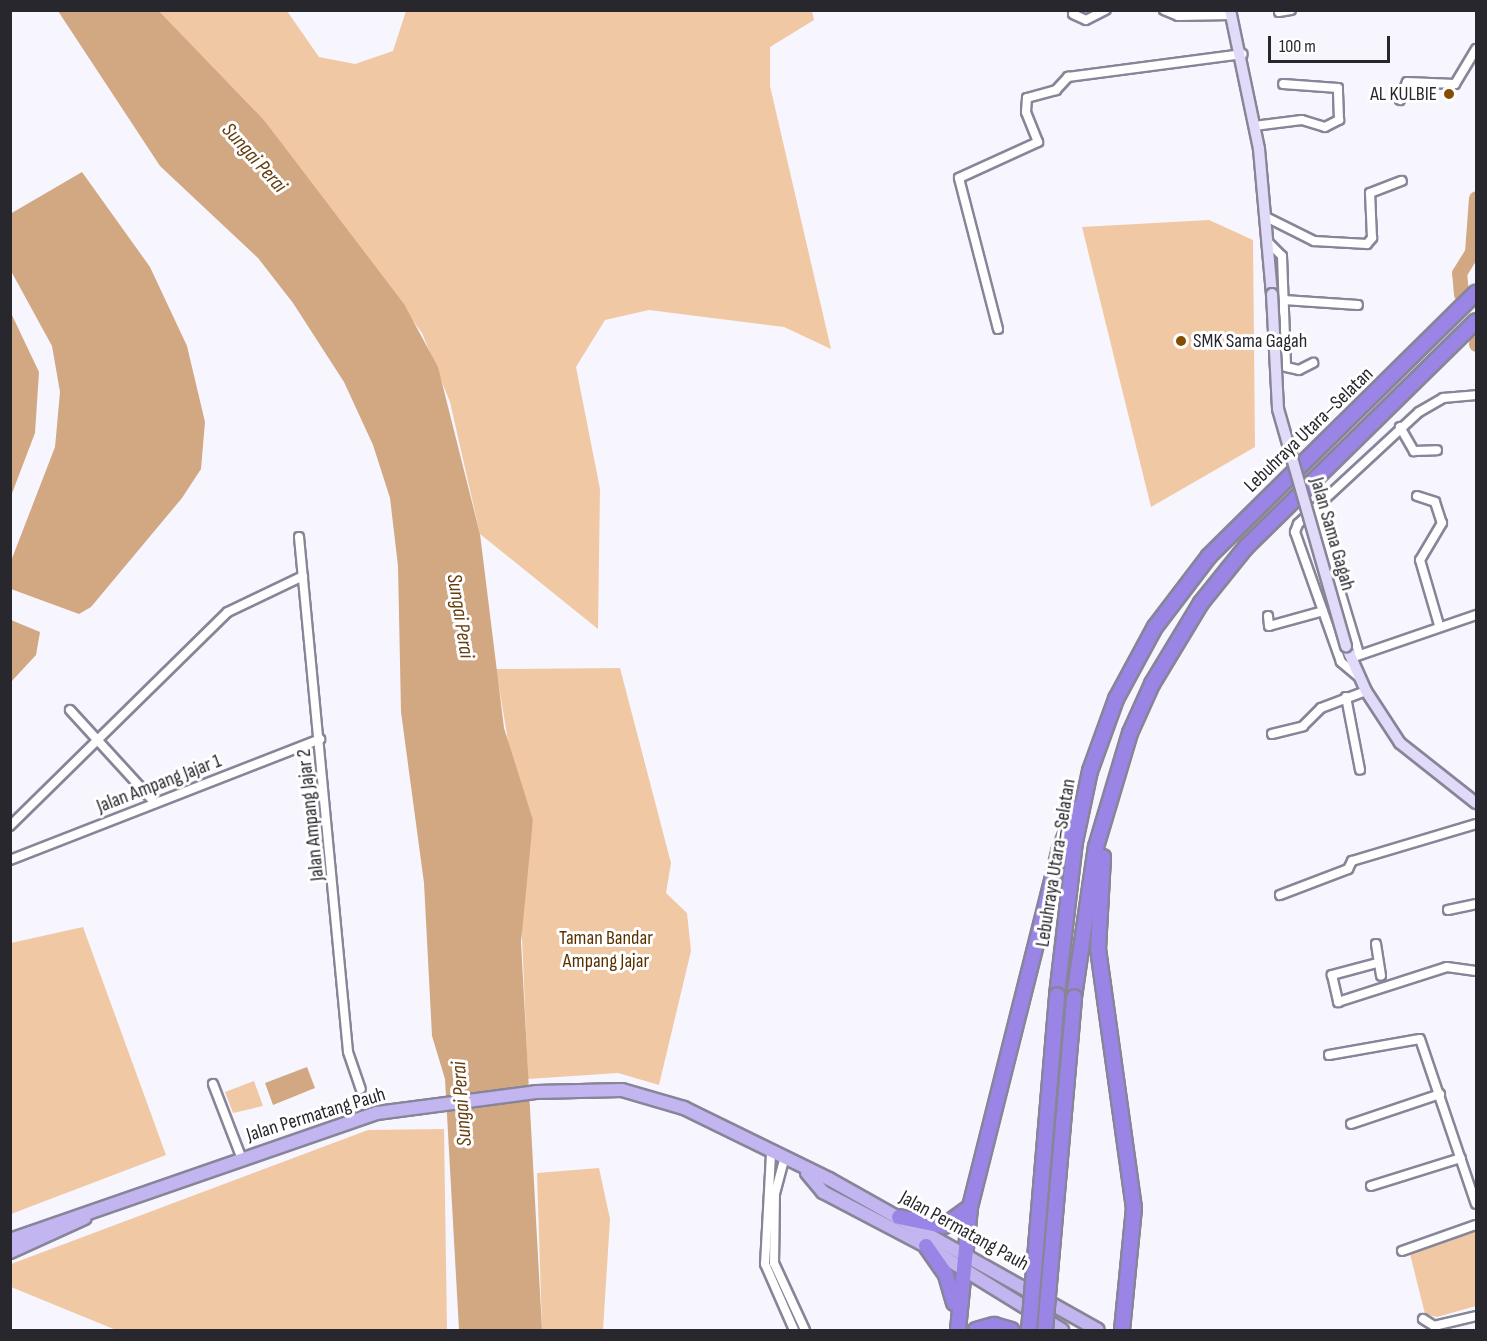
<!DOCTYPE html>
<meta charset="utf-8">
<style>
body{margin:0}
#map{position:relative;width:1487px;height:1341px;overflow:hidden;background:#f7f6fe;font-family:"Sofia Sans Condensed",sans-serif}
div>[style]{position:absolute}
[style*='--x']{left:calc(var(--x)*1px);top:calc(var(--y)*1px);width:calc(var(--w)*1px);rotate:calc(var(--a)*1deg)}
.green>*{inset:0;background:#f1c8a4}
.water>*{inset:0;background:#d1a882}
.river>*{height:15px;margin:-7.5px;padding:0 7.5px;transform-origin:7.5px;border-radius:7.5px;background:#d1a882}
.roads{filter:drop-shadow(2px 0 #878597) drop-shadow(-2px 0 #878597) drop-shadow(0 2px #878597) drop-shadow(0 -2px #878597)}
.street>*{height:8px;margin:-4px;padding:0 4px;transform-origin:4px;border-radius:4px;background:#fff}
.secondary>*{height:10px;margin:-5px;padding:0 5px;transform-origin:5px;border-radius:5px;background:#e1daf8}
.primary>*{height:12px;margin:-6px;padding:0 6px;transform-origin:6px;border-radius:6px;background:#c2b5f0}
.highway>*{height:14px;margin:-7px;padding:0 7px;transform-origin:7px;border-radius:7px;background:#9a84e6}
.bridges{filter:drop-shadow(2px 0 #878597) drop-shadow(-2px 0 #878597) drop-shadow(0 2px #878597) drop-shadow(0 -2px #878597)}
.secondary-bridge>*{height:10px;margin:-5px;padding:0 5px;transform-origin:5px;border-radius:5px;background:#e1daf8}
.highway-bridge>*{height:14px;margin:-7px;padding:0 7px;transform-origin:7px;border-radius:7px;background:#9a84e6}
.dots>*{width:16px;height:16px;translate:-50% -50%;box-sizing:border-box;border:3px solid #fff;border-radius:50%}
span{translate:-50% -50%;white-space:nowrap;text-align:center;line-height:1.15;-webkit-text-stroke:6px #fff;paint-order:stroke}
.poi-label{font-size:20px;color:#28272e}
.right{translate:-100% -50%;text-align:right}
.left{translate:0 -50%;text-align:left}
.street-label{font-size:20px;color:#28272e}
.park-label{font-size:20px;color:#593100}
.water-label{font-size:21px;color:#663d10;font-style:italic}
.frame{position:absolute;inset:0;border:12px solid #28272e;pointer-events:none}
.scale{position:absolute;left:1268px;top:36px;width:122px;height:27px;box-sizing:border-box;border:3px solid #28272e;border-top:0;padding-left:8px;font-size:18px;line-height:21px;white-space:nowrap;color:#28272e;-webkit-text-stroke:4px #fff;paint-order:stroke}
</style>
<div id="map">
<div class="green">
<div style="clip-path:polygon(159px 11px,287px 11px,319px 57px,355px 64px,393px 51px,406px 11px,812px 11px,814px 20px,770px 47px,770px 86px,831px 349px,784px 327px,649px 310px,605px 320px,576px 367px,600px 489px,598px 629px,480px 534px,450px 402px,422px 333px,264px 120px)"></div>
<div style="clip-path:polygon(1209px 220px,1253px 240px,1255px 447px,1151px 507px,1082px 227px)"></div>
<div style="clip-path:polygon(620px 668px,671px 863px,666px 893px,687px 913px,691px 951px,659px 1085px,618px 1073px,528px 1079px,521px 914px,533px 820px,510px 753px,496px 669px)"></div>
<div style="clip-path:polygon(83px 927px,166px 1155px,11px 1214px,11px 943px)"></div>
<div style="clip-path:polygon(254px 1081px,263px 1106px,233px 1113px,225px 1092px)"></div>
<div style="clip-path:polygon(444px 1129px,447px 1330px,116px 1330px,11px 1287px,11px 1264px,368px 1130px)"></div>
<div style="clip-path:polygon(599px 1168px,610px 1219px,603px 1330px,542px 1330px,537px 1173px)"></div>
<div style="clip-path:polygon(1476px 1230px,1476px 1306px,1437px 1317px,1425px 1314px,1409px 1250px)"></div>
</div>
<div class="water">
<div style="clip-path:polygon(58px 11px,159px 11px,264px 120px,404px 304px,438px 367px,480px 534px,504px 728px,533px 820px,521px 942px,542px 1330px,459px 1330px,445px 1079px,432px 1036px,424px 883px,401px 712px,398px 566px,390px 498px,373px 445px,344px 382px,293px 303px,258px 258px,160px 166px)"></div>
<div style="clip-path:polygon(82px 172px,150px 267px,187px 346px,205px 422px,201px 469px,182px 498px,91px 607px,79px 614px,11px 589px,11px 561px,55px 447px,60px 392px,52px 346px,11px 271px,10px 214px)"></div>
<div style="clip-path:polygon(10px 311px,39px 372px,35px 433px,11px 496px)"></div>
<div style="clip-path:polygon(11px 620px,40px 632px,36px 655px,11px 682px)"></div>
<div style="clip-path:polygon(307px 1067px,315px 1088px,273px 1105px,265px 1083px)"></div>
</div>
<div class="river">
<div style="--x:1461;--y:294;--w:21;--a:-95"></div>
<div style="--x:1459;--y:273;--w:25;--a:-58"></div>
<div style="--x:1472;--y:252;--w:54;--a:-85.8"></div>
<div style="--x:1476;--y:343;--w:1;--a:90"></div>
</div>
<div class="roads">
<div class="street">
<div style="--x:1164;--y:10;--w:15;--a:23"></div>
<div style="--x:1178;--y:16;--w:53;--a:-1.1"></div>
<div style="--x:1279;--y:12;--w:12;--a:-9"></div>
<div style="--x:1073;--y:14;--w:14;--a:25"></div>
<div style="--x:1086;--y:20;--w:22;--a:-27"></div>
<div style="--x:1400;--y:100;--w:19;--a:-69"></div>
<div style="--x:1407;--y:82;--w:48;--a:2.4"></div>
<div style="--x:1455;--y:84;--w:41;--a:-59"></div>
<div style="--x:1254;--y:126;--w:48;--a:-7.1"></div>
<div style="--x:1302;--y:120;--w:24;--a:17"></div>
<div style="--x:1325;--y:127;--w:16;--a:-27"></div>
<div style="--x:1339;--y:120;--w:32;--a:-92"></div>
<div style="--x:1338;--y:88;--w:55;--a:-175.8"></div>
<div style="--x:1266;--y:217;--w:54;--a:26.6"></div>
<div style="--x:1314;--y:241;--w:53;--a:3.2"></div>
<div style="--x:1367;--y:244;--w:8;--a:-50"></div>
<div style="--x:1372;--y:238;--w:45;--a:-92.5"></div>
<div style="--x:1370;--y:193;--w:34;--a:-21"></div>
<div style="--x:1269;--y:243;--w:18;--a:45"></div>
<div style="--x:1282;--y:256;--w:111;--a:87.9"></div>
<div style="--x:1286;--y:367;--w:13;--a:13"></div>
<div style="--x:1299;--y:370;--w:16;--a:-27"></div>
<div style="--x:1284;--y:300;--w:74;--a:3.9"></div>
<div style="--x:998;--y:329;--w:156;--a:-104.5"></div>
<div style="--x:959;--y:178;--w:87;--a:-24.5"></div>
<div style="--x:1038;--y:142;--w:32;--a:-112"></div>
<div style="--x:1026;--y:112;--w:14;--a:-86"></div>
<div style="--x:1027;--y:98;--w:30;--a:-15"></div>
<div style="--x:1056;--y:90;--w:18;--a:-47"></div>
<div style="--x:1068;--y:77;--w:176;--a:-7.5"></div>
<div style="--x:1400;--y:427;--w:28;--a:60"></div>
<div style="--x:1414;--y:451;--w:23;--a:-2"></div>
<div style="--x:1417;--y:496;--w:19;--a:18"></div>
<div style="--x:1435;--y:502;--w:22;--a:72"></div>
<div style="--x:1442;--y:523;--w:43;--a:120.7"></div>
<div style="--x:1420;--y:560;--w:68;--a:73.7"></div>
<div style="--x:1321;--y:503;--w:15;--a:101"></div>
<div style="--x:1318;--y:518;--w:142;--a:73.2"></div>
<div style="--x:299;--y:537;--w:517;--a:84.56"></div>
<div style="--x:348;--y:1052;--w:39;--a:71"></div>
<div style="--x:1268;--y:616;--w:10;--a:84"></div>
<div style="--x:1269;--y:626;--w:56;--a:-15.5"></div>
<div style="--x:1357;--y:656;--w:126;--a:-19"></div>
<div style="--x:1360;--y:678;--w:25;--a:-140"></div>
<div style="--x:1341;--y:662;--w:138;--a:-109.5"></div>
<div style="--x:1295;--y:532;--w:9;--a:-69"></div>
<div style="--x:1298;--y:524;--w:165;--a:-42.8"></div>
<div style="--x:1419;--y:412;--w:28;--a:-30"></div>
<div style="--x:1443;--y:398;--w:33;--a:-5"></div>
<div style="--x:1346;--y:697;--w:74;--a:79.1"></div>
<div style="--x:70;--y:710;--w:126;--a:47.6"></div>
<div style="--x:1272;--y:734;--w:32;--a:-14"></div>
<div style="--x:1303;--y:726;--w:25;--a:-45"></div>
<div style="--x:1321;--y:708;--w:48;--a:-20.7"></div>
<div style="--x:10;--y:826;--w:305;--a:-44.5"></div>
<div style="--x:228;--y:612;--w:83;--a:-25.6"></div>
<div style="--x:10;--y:860;--w:333;--a:-21.3"></div>
<div style="--x:1280;--y:895;--w:73;--a:-20.9"></div>
<div style="--x:1348;--y:869;--w:9;--a:-63"></div>
<div style="--x:1352;--y:861;--w:129;--a:-16.6"></div>
<div style="--x:1448;--y:910;--w:29;--a:-12"></div>
<div style="--x:1376;--y:944;--w:32;--a:81"></div>
<div style="--x:1377;--y:963;--w:47;--a:165.1"></div>
<div style="--x:1332;--y:975;--w:28;--a:77"></div>
<div style="--x:1338;--y:1002;--w:114;--a:-17.8"></div>
<div style="--x:1447;--y:967;--w:29;--a:8"></div>
<div style="--x:1329;--y:1055;--w:92;--a:-10"></div>
<div style="--x:1420;--y:1039;--w:174;--a:71.3"></div>
<div style="--x:213;--y:1084;--w:80;--a:68.9"></div>
<div style="--x:1351;--y:1124;--w:94;--a:-18.6"></div>
<div style="--x:771;--y:1154;--w:110;--a:93.1"></div>
<div style="--x:765;--y:1264;--w:72;--a:66.3"></div>
<div style="--x:784;--y:1160;--w:34;--a:105"></div>
<div style="--x:775;--y:1193;--w:70;--a:90.8"></div>
<div style="--x:774;--y:1263;--w:74;--a:65.2"></div>
<div style="--x:1371;--y:1186;--w:94;--a:-17.3"></div>
<div style="--x:1402;--y:1251;--w:78;--a:-19.4"></div>
<div style="--x:1423;--y:1319;--w:13;--a:32"></div>
<div style="--x:1434;--y:1326;--w:43;--a:-13.4"></div>
</div>
<div class="secondary">
<div style="--x:1230;--y:10;--w:142;--a:78.2"></div>
<div style="--x:1259;--y:149;--w:146;--a:84.9"></div>
<div style="--x:1346;--y:646;--w:49;--a:66"></div>
<div style="--x:1366;--y:691;--w:62;--a:56.8"></div>
<div style="--x:1400;--y:743;--w:97;--a:38.3"></div>
</div>
<div class="primary">
<div style="--x:807;--y:1173;--w:25;--a:50"></div>
<div style="--x:823;--y:1192;--w:116;--a:27.7"></div>
<div style="--x:926;--y:1246;--w:160;--a:31.7"></div>
<div style="--x:10;--y:1240;--w:388;--a:-19.1"></div>
<div style="--x:377;--y:1113;--w:160;--a:-7.5"></div>
<div style="--x:536;--y:1092;--w:86;--a:-1.3"></div>
<div style="--x:622;--y:1090;--w:65;--a:16.2"></div>
<div style="--x:684;--y:1108;--w:161;--a:26.1"></div>
<div style="--x:829;--y:1179;--w:308;--a:29.3"></div>
<div style="--x:10;--y:1252;--w:82;--a:-24.4"></div>
</div>
<div class="highway">
<div style="--x:1103;--y:857;--w:92;--a:93.1"></div>
<div style="--x:1098;--y:949;--w:261;--a:82.1"></div>
<div style="--x:1134;--y:1208;--w:123;--a:95.6"></div>
<div style="--x:1057;--y:995;--w:154;--a:-83.3"></div>
<div style="--x:1075;--y:842;--w:73;--a:-78.1"></div>
<div style="--x:1090;--y:771;--w:77;--a:-70.1"></div>
<div style="--x:1116;--y:699;--w:82;--a:-61.6"></div>
<div style="--x:1155;--y:627;--w:89;--a:-52.7"></div>
<div style="--x:1209;--y:556;--w:375;--a:-44.6"></div>
<div style="--x:1074;--y:997;--w:152;--a:-81.7"></div>
<div style="--x:1096;--y:847;--w:119;--a:-73.4"></div>
<div style="--x:1130;--y:733;--w:54;--a:-65.8"></div>
<div style="--x:1152;--y:684;--w:95;--a:-58.8"></div>
<div style="--x:1201;--y:603;--w:72;--a:-51.2"></div>
<div style="--x:1246;--y:547;--w:322;--a:-44.5"></div>
<div style="--x:899;--y:1217;--w:46;--a:11.3"></div>
<div style="--x:944;--y:1226;--w:32;--a:-36"></div>
<div style="--x:926;--y:1246;--w:35;--a:55"></div>
<div style="--x:946;--y:1275;--w:29;--a:74"></div>
<div style="--x:958;--y:1330;--w:124;--a:-84.4"></div>
<div style="--x:970;--y:1207;--w:366;--a:-75.9"></div>
<div style="--x:1059;--y:852;--w:47;--a:-68.9"></div>
<div style="--x:976;--y:1330;--w:19;--a:-16"></div>
<div style="--x:994;--y:1325;--w:18;--a:16"></div>
</div>
</div>
<div class="bridges">
<div class="secondary-bridge">
<div style="--x:1272;--y:294;--w:115;--a:87"></div>
<div style="--x:1278;--y:409;--w:247;--a:74"></div>
</div>
<div class="highway-bridge">
<div style="--x:1029;--y:1330;--w:336;--a:-85.2"></div>
<div style="--x:1045;--y:1330;--w:334;--a:-85"></div>
</div>
</div>
<div class="dots">
<div style="left:1449px;top:94px;background:#864d00"></div>
<div style="left:1181px;top:341px;background:#864d00"></div>
</div>
<div class="poi-label">
<span class="right" style="left:1437px;top:94px">AL KULBIE</span>
<span class="left" style="left:1193px;top:341px">SMK Sama Gagah</span>
</div>
<div class="street-label">
<span style="left:1309px;top:430px;rotate:-44deg">Lebuhraya Utara–Selatan</span>
<span style="left:1332px;top:534px;rotate:74deg">Jalan Sama Gagah</span>
<span style="left:159px;top:784px;rotate:-21deg">Jalan Ampang Jajar 1</span>
<span style="left:311px;top:815px;rotate:-96deg">Jalan Ampang Jajar 2</span>
<span style="left:1056px;top:863px;rotate:-81deg">Lebuhraya Utara–Selatan</span>
<span style="left:316px;top:1115px;rotate:-17deg">Jalan Permatang Pauh</span>
<span style="left:964px;top:1231px;rotate:29deg">Jalan Permatang Pauh</span>
</div>
<div class="park-label">
<span style="left:606px;top:950px">Taman Bandar<br>Ampang Jajar</span>
</div>
<div class="water-label">
<span style="left:254px;top:158px;rotate:48deg">Sungai Perai</span>
<span style="left:460px;top:616px;rotate:81deg">Sungai Perai</span>
<span style="left:462px;top:1104px;rotate:-94deg">Sungai Perai</span>
</div>
<div class="frame"></div>
<div class="scale">100 m</div>
</div>
